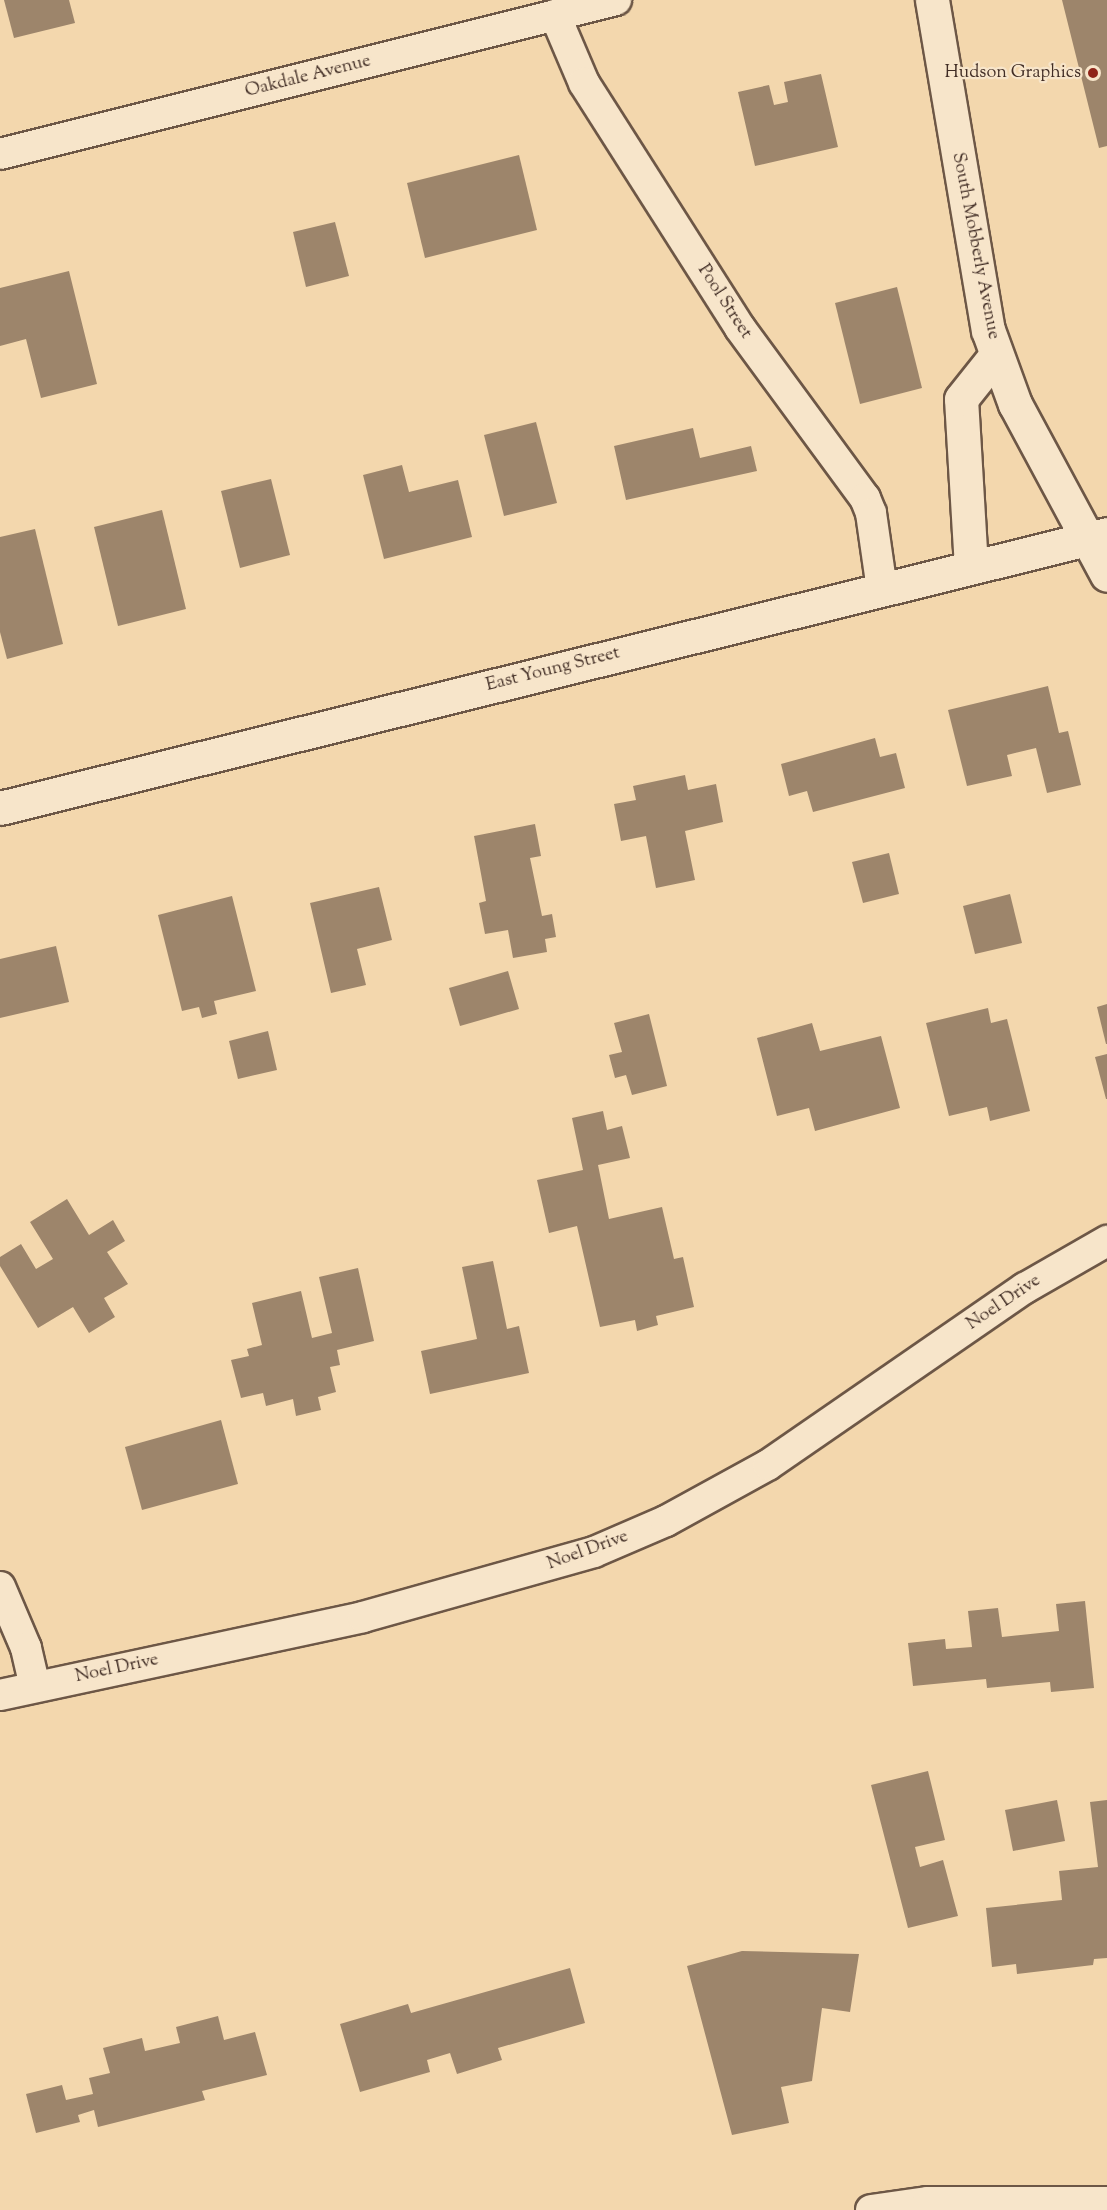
<!DOCTYPE html>
<style>
body{margin:0}
#map{position:relative;width:1107px;height:2210px;overflow:hidden;background:#f3d7ad;font-family:"Sorts Mill Goudy",serif}
div>[style]{position:absolute}
[style*='--x']{left:calc(var(--x)*1px);top:calc(var(--y)*1px);width:calc(var(--w)*1px);rotate:calc(var(--a)*1deg)}
.building>*{inset:0;background:#9d856b}
.roads{filter:drop-shadow(2px 0 #6d5746) drop-shadow(-2px 0 #6d5746) drop-shadow(0 2px #6d5746) drop-shadow(0 -2px #6d5746)}
.street>*{height:30px;margin:-15px;padding:0 15px;transform-origin:15px;border-radius:15px;background:#f7e5ca}
.secondary>*{height:33px;margin:-16.5px;padding:0 16.5px;transform-origin:16.5px;border-radius:16.5px;background:#f7e5ca}
.dots>*{width:16px;height:16px;translate:-50% -50%;box-sizing:border-box;border:3px solid #f7e5ca;border-radius:50%}
span{translate:-50% -50%;white-space:nowrap;text-align:center;line-height:1.15;-webkit-text-stroke:4.5px #f7e5ca;paint-order:stroke}
.poi-label{font-size:18px;color:#402c24}
.right{translate:-100% -50%;text-align:right}
.street-label{font-size:18px;color:#402c24}
</style>
<div id="map">
<div class="building">
<div style="clip-path:polygon(4px 0,69px 0,75px 23px,14px 38px)"></div>
<div style="clip-path:polygon(1062px 0,1107px 0,1107px 146px,1099px 148px)"></div>
<div style="clip-path:polygon(821px 74px,838px 147px,755px 166px,738px 92px,769px 85px,774px 105px,788px 102px,784px 82px)"></div>
<div style="clip-path:polygon(519px 155px,537px 230px,425px 258px,407px 183px)"></div>
<div style="clip-path:polygon(335px 222px,349px 276px,306px 287px,293px 232px)"></div>
<div style="clip-path:polygon(69px 271px,97px 384px,41px 398px,26px 339px,0 346px,0 288px)"></div>
<div style="clip-path:polygon(897px 287px,922px 388px,860px 404px,835px 303px)"></div>
<div style="clip-path:polygon(536px 422px,557px 503px,504px 516px,484px 435px)"></div>
<div style="clip-path:polygon(693px 428px,700px 458px,751px 446px,757px 471px,626px 500px,614px 446px)"></div>
<div style="clip-path:polygon(402px 465px,409px 492px,458px 480px,472px 537px,384px 559px,363px 475px)"></div>
<div style="clip-path:polygon(271px 479px,290px 555px,240px 568px,221px 491px)"></div>
<div style="clip-path:polygon(162px 510px,186px 609px,118px 626px,94px 527px)"></div>
<div style="clip-path:polygon(35px 529px,63px 644px,7px 659px,0 632px,0 537px)"></div>
<div style="clip-path:polygon(1048px 686px,1059px 733px,1068px 731px,1081px 785px,1047px 793px,1036px 748px,1007px 755px,1012px 776px,967px 786px,948px 710px)"></div>
<div style="clip-path:polygon(875px 738px,880px 757px,896px 753px,905px 788px,813px 812px,807px 791px,789px 796px,781px 764px)"></div>
<div style="clip-path:polygon(685px 775px,688px 790px,716px 784px,723px 822px,685px 831px,695px 880px,656px 888px,646px 836px,621px 841px,614px 804px,636px 800px,633px 786px)"></div>
<div style="clip-path:polygon(535px 824px,541px 856px,530px 858px,542px 916px,552px 914px,556px 937px,545px 939px,547px 952px,513px 958px,508px 930px,485px 934px,479px 903px,486px 901px,474px 836px)"></div>
<div style="clip-path:polygon(889px 853px,899px 894px,863px 903px,852px 862px)"></div>
<div style="clip-path:polygon(379px 887px,392px 940px,357px 949px,366px 985px,331px 993px,310px 903px)"></div>
<div style="clip-path:polygon(1010px 894px,1022px 943px,975px 954px,963px 906px)"></div>
<div style="clip-path:polygon(232px 896px,256px 991px,214px 1001px,217px 1014px,202px 1018px,199px 1007px,182px 1011px,158px 915px)"></div>
<div style="clip-path:polygon(56px 946px,69px 1002px,0 1018px,0 959px)"></div>
<div style="clip-path:polygon(508px 971px,519px 1009px,460px 1026px,449px 988px)"></div>
<div style="clip-path:polygon(1107px 1004px,1107px 1044px,1106px 1044px,1097px 1007px)"></div>
<div style="clip-path:polygon(988px 1008px,991px 1023px,1007px 1019px,1030px 1111px,990px 1121px,987px 1107px,949px 1116px,926px 1023px)"></div>
<div style="clip-path:polygon(649px 1014px,667px 1086px,632px 1095px,626px 1075px,615px 1078px,609px 1055px,622px 1052px,614px 1023px)"></div>
<div style="clip-path:polygon(812px 1023px,820px 1051px,881px 1036px,900px 1108px,815px 1131px,809px 1108px,777px 1116px,757px 1038px)"></div>
<div style="clip-path:polygon(268px 1031px,277px 1070px,238px 1079px,229px 1041px)"></div>
<div style="clip-path:polygon(1107px 1054px,1107px 1099px,1106px 1099px,1095px 1057px)"></div>
<div style="clip-path:polygon(603px 1111px,607px 1130px,622px 1126px,630px 1158px,598px 1165px,609px 1219px,662px 1207px,674px 1259px,683px 1257px,694px 1307px,656px 1316px,658px 1325px,637px 1331px,635px 1320px,600px 1327px,577px 1226px,549px 1233px,537px 1180px,583px 1170px,572px 1118px)"></div>
<div style="clip-path:polygon(67px 1199px,89px 1235px,113px 1220px,125px 1241px,107px 1252px,128px 1284px,104px 1298px,115px 1317px,89px 1333px,73px 1307px,38px 1328px,0 1266px,0 1257px,21px 1244px,36px 1269px,53px 1259px,30px 1222px)"></div>
<div style="clip-path:polygon(493px 1261px,507px 1329px,519px 1326px,529px 1373px,430px 1394px,421px 1351px,477px 1339px,462px 1267px)"></div>
<div style="clip-path:polygon(358px 1268px,374px 1341px,337px 1350px,340px 1365px,330px 1367px,336px 1392px,318px 1397px,321px 1410px,296px 1416px,293px 1399px,266px 1406px,263px 1393px,241px 1398px,231px 1360px,249px 1356px,247px 1349px,262px 1345px,252px 1303px,301px 1291px,312px 1338px,332px 1333px,319px 1277px)"></div>
<div style="clip-path:polygon(221px 1420px,238px 1484px,142px 1510px,125px 1447px)"></div>
<div style="clip-path:polygon(1085px 1601px,1094px 1688px,1051px 1692px,1050px 1682px,987px 1688px,986px 1679px,913px 1686px,908px 1643px,945px 1639px,946px 1649px,972px 1647px,968px 1611px,998px 1608px,1002px 1637px,1059px 1631px,1056px 1604px)"></div>
<div style="clip-path:polygon(928px 1771px,945px 1840px,915px 1847px,920px 1867px,943px 1860px,958px 1916px,908px 1928px,871px 1785px)"></div>
<div style="clip-path:polygon(1057px 1800px,1065px 1841px,1013px 1851px,1005px 1810px)"></div>
<div style="clip-path:polygon(1107px 1800px,1107px 1958px,1094px 1959px,1093px 1965px,1017px 1974px,1016px 1964px,992px 1967px,986px 1908px,1062px 1900px,1059px 1871px,1098px 1867px,1090px 1802px)"></div>
<div style="clip-path:polygon(742px 1951px,859px 1954px,850px 2012px,822px 2008px,812px 2081px,781px 2087px,789px 2123px,732px 2135px,687px 1966px)"></div>
<div style="clip-path:polygon(570px 1968px,585px 2023px,498px 2048px,502px 2060px,457px 2074px,450px 2053px,427px 2060px,430px 2072px,360px 2092px,340px 2024px,408px 2004px,411px 2013px)"></div>
<div style="clip-path:polygon(218px 2016px,224px 2040px,255px 2032px,267px 2075px,202px 2091px,205px 2100px,98px 2127px,94px 2110px,78px 2115px,80px 2122px,36px 2133px,26px 2094px,62px 2085px,66px 2100px,93px 2094px,89px 2078px,110px 2073px,103px 2048px,142px 2038px,145px 2051px,180px 2043px,176px 2027px)"></div>
</div>
<div class="roads">
<div class="street">
<div style="--x:555;--y:15;--w:74;--a:66.9"></div>
<div style="--x:584;--y:83;--w:290;--a:57.5"></div>
<div style="--x:740;--y:328;--w:211;--a:53.7"></div>
<div style="--x:865;--y:498;--w:16;--a:68"></div>
<div style="--x:871;--y:513;--w:77;--a:81.8"></div>
<div style="--x:0;--y:154;--w:635;--a:-14.04"></div>
<div style="--x:0;--y:1587;--w:66;--a:66.9"></div>
<div style="--x:26;--y:1648;--w:40;--a:77"></div>
<div style="--x:0;--y:1695;--w:371;--a:-12.1"></div>
<div style="--x:363;--y:1617;--w:240;--a:-15.7"></div>
<div style="--x:594;--y:1552;--w:78;--a:-23.3"></div>
<div style="--x:666;--y:1521;--w:116;--a:-28.8"></div>
<div style="--x:768;--y:1465;--w:312;--a:-34.6"></div>
<div style="--x:1025;--y:1288;--w:95;--a:-29.8"></div>
<div style="--x:871;--y:2210;--w:58;--a:-8"></div>
<div style="--x:928;--y:2202;--w:179;--a:0"></div>
</div>
<div class="secondary">
<div style="--x:932;--y:0;--w:335;--a:80.4"></div>
<div style="--x:988;--y:330;--w:79;--a:70"></div>
<div style="--x:1015;--y:404;--w:194;--a:61.7"></div>
<div style="--x:971;--y:567;--w:168;--a:-93.4"></div>
<div style="--x:961;--y:399;--w:56;--a:-51.5"></div>
<div style="--x:0;--y:808;--w:1140;--a:-13.9"></div>
</div>
</div>
<div class="dots">
<div style="left:1093px;top:73px;background:#8f2418"></div>
</div>
<div class="poi-label">
<span class="right" style="left:1081px;top:73px">Hudson Graphics</span>
</div>
<div class="street-label">
<span style="left:308px;top:77px;rotate:-14deg">Oakdale Avenue</span>
<span style="left:975px;top:246px;rotate:79deg">South Mobberly Avenue</span>
<span style="left:724px;top:302px;rotate:57deg">Pool Street</span>
<span style="left:553px;top:670px;rotate:-14deg">East Young Street</span>
<span style="left:1004px;top:1303px;rotate:-34deg">Noel Drive</span>
<span style="left:588px;top:1551px;rotate:-20deg">Noel Drive</span>
<span style="left:117px;top:1669px;rotate:-12deg">Noel Drive</span>
</div>
</div>
